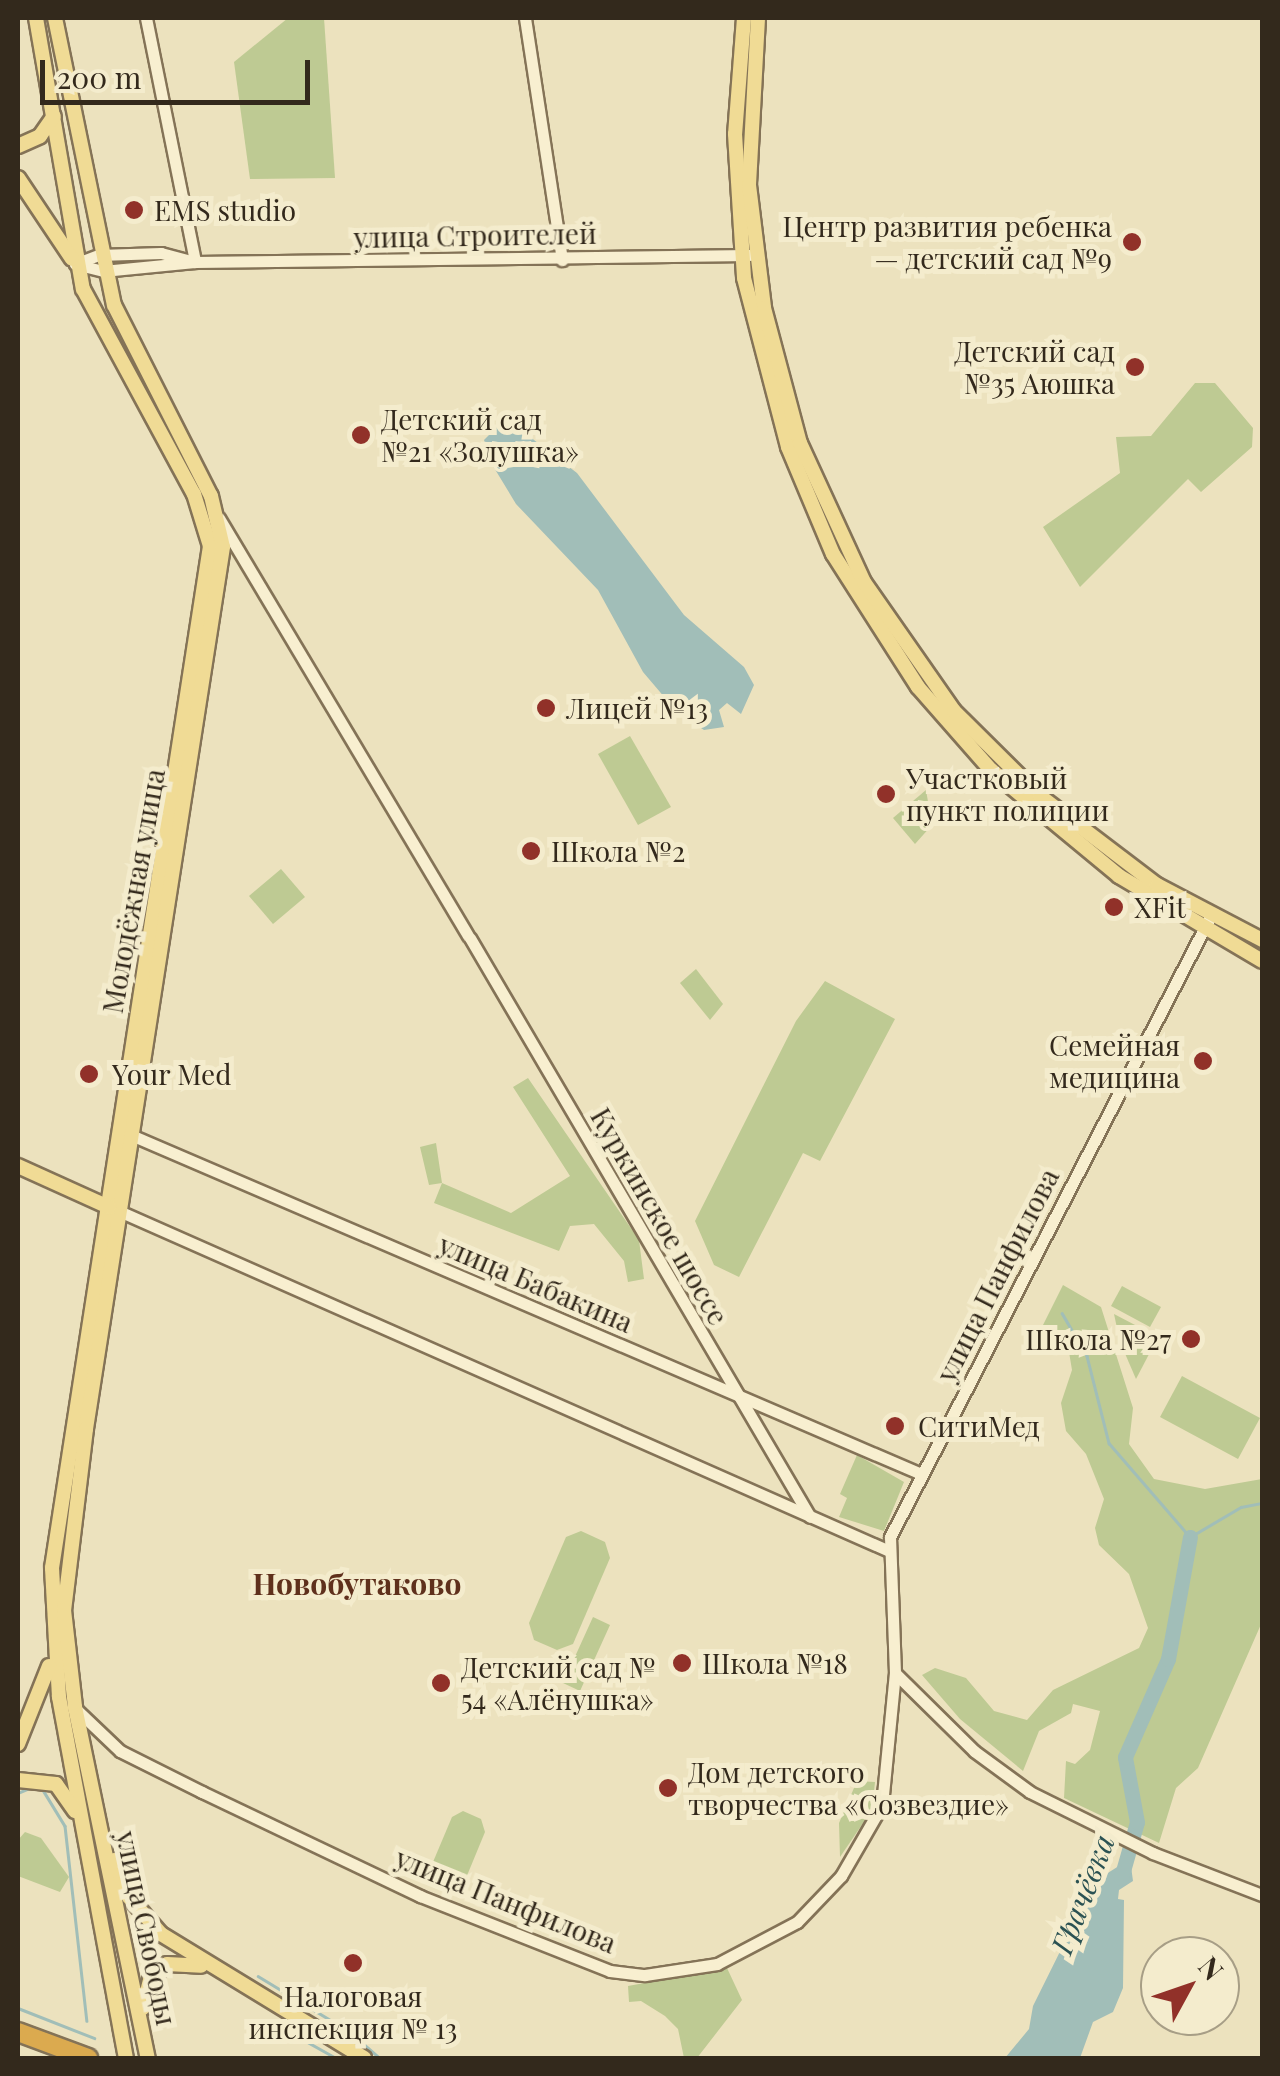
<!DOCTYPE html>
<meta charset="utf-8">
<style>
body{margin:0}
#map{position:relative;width:1280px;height:2076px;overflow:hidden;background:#ece2be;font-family:"Playfair Display",serif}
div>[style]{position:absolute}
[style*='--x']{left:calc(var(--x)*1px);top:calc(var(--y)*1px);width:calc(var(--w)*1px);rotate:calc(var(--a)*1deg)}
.green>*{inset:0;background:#beca93}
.water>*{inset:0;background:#a1beb8}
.stream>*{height:2.5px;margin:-1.25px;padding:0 1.25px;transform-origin:1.25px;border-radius:1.25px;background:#a1beb8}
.river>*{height:15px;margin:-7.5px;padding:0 7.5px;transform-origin:7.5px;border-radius:7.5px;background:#a1beb8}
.roads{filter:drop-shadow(2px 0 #847357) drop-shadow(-2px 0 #847357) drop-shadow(0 2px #847357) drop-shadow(0 -2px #847357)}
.minor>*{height:11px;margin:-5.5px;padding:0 5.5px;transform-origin:5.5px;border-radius:5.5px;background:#f8efd0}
.major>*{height:14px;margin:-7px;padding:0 7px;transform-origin:7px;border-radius:7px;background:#f0db95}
.highway>*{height:18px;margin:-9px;padding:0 9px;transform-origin:9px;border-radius:9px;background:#dbaa4f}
.dots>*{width:28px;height:28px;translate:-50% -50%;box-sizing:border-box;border:5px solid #f4eccd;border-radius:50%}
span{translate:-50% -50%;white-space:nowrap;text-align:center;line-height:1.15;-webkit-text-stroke:10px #f4eccd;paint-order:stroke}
.poi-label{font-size:28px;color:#33291c}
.left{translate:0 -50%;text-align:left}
.right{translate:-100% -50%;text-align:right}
.street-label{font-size:28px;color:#33291c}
.neighbourhood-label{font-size:30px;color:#5f301c;font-weight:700}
.water-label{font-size:30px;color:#2b5253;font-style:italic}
.frame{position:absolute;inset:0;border:20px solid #33291c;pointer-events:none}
.north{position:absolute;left:1140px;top:1936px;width:100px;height:100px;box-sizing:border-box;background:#f4eccd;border:2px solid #a79e86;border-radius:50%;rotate:50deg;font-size:28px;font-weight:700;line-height:40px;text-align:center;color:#33291c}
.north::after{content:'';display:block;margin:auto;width:35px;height:45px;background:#913129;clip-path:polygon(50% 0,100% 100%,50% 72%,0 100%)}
.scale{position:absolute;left:40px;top:60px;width:270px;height:45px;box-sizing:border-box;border:5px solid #33291c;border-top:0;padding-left:12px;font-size:30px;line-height:35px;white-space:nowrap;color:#33291c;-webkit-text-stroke:8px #f4eccd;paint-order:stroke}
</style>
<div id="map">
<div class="green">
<div style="clip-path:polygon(288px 18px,324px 18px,335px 178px,250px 179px,234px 62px)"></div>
<div style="clip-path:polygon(1195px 383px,1215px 383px,1253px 428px,1252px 447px,1201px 492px,1188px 479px,1080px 587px,1043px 527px,1120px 473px,1116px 437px,1151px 436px)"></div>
<div style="clip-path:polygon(630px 736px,671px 807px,638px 825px,598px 754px)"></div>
<div style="clip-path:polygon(926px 790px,932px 825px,915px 844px,893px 818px)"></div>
<div style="clip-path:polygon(281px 869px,305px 897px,273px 924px,249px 896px)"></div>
<div style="clip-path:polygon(696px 969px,723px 1004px,710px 1020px,680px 983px)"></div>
<div style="clip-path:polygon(825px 981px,895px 1019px,820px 1161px,803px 1153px,739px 1277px,714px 1265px,695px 1221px,796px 1021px)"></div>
<div style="clip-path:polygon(528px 1078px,639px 1240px,644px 1279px,628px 1282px,624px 1261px,594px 1224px,570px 1226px,559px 1251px,434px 1203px,442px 1183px,429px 1185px,420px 1147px,436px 1143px,442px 1183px,511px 1213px,570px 1176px,513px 1087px)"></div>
<div style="clip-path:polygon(1063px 1285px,1101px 1307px,1133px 1408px,1129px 1444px,1154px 1479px,1205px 1489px,1262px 1479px,1262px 1622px,1198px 1768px,1176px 1788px,1159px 1843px,1064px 1798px,1066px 1761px,1075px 1764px,1090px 1750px,1100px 1711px,1073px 1704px,1071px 1713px,1039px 1731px,1023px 1771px,960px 1719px,922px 1675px,935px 1668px,966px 1678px,994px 1711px,1027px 1720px,1053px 1690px,1139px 1648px,1148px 1628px,1129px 1574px,1099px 1545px,1095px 1528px,1104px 1499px,1086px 1454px,1066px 1431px,1061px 1403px,1072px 1370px,1068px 1346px,1041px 1329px)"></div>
<div style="clip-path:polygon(1122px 1286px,1161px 1307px,1150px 1327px,1111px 1306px)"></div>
<div style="clip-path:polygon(1114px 1314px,1158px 1337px,1136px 1379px,1120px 1342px)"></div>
<div style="clip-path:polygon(1182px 1376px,1260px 1418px,1238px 1459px,1160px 1417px)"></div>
<div style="clip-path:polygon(857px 1455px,904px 1482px,884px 1531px,839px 1517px,847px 1498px,840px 1494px)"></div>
<div style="clip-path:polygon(581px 1531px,605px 1542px,610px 1558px,573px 1644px,557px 1650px,534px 1640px,529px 1623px,566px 1537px)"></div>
<div style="clip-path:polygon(593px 1617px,610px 1625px,580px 1691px,563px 1683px)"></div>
<div style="clip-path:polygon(857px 1781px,875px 1782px,872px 1810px,840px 1857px,839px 1823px)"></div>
<div style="clip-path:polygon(463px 1811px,481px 1819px,485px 1832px,466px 1878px,454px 1884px,436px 1876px,433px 1862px,452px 1817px)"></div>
<div style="clip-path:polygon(25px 1832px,41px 1838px,69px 1877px,60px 1892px,18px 1876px,18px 1840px)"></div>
<div style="clip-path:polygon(727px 1968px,742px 2000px,697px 2058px,684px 2058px,678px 2029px,665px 2016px,641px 2001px,629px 2002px,628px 1986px)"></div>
</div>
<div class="water">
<div style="clip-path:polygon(501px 423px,521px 430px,577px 473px,684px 615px,744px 667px,754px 685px,741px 714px,727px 703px,719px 710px,724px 727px,704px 730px,677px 712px,643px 672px,598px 590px,516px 504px,493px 466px,484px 440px)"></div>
<div style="clip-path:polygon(1130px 1859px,1133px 1881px,1119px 1890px,1118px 1899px,1124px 1900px,1123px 1988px,1113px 2012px,1093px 2022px,1080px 2058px,1005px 2058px,1029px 2029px,1033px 2006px,1095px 1881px)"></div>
</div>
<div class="stream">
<div style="--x:1062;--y:1313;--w:50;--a:59.8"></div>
<div style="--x:1087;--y:1356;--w:90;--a:75.8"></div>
<div style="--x:1109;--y:1443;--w:124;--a:49.2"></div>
<div style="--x:1190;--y:1537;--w:59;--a:-30.5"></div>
<div style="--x:1241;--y:1507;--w:21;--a:-11"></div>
<div style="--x:43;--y:1790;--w:42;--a:58.6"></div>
<div style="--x:65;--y:1826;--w:196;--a:83.6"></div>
<div style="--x:18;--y:1793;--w:13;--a:-23"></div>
<div style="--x:258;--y:1976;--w:108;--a:31.3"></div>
<div style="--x:350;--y:2032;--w:40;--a:41"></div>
<div style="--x:18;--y:2008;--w:82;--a:21.5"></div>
<div style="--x:279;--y:2026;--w:65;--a:29.3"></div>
</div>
<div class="river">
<div style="--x:1121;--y:1878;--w:58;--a:-74.1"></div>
<div style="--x:1137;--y:1822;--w:66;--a:-100.5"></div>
<div style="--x:1125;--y:1757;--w:107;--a:-66.3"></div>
<div style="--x:1168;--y:1659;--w:124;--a:-79.8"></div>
</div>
<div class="roads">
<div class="minor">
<div style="--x:146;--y:18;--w:249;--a:78.6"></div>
<div style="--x:525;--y:18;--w:245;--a:81.3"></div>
<div style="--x:75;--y:264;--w:29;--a:14"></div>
<div style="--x:103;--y:271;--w:92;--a:-5.6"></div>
<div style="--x:195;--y:262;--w:554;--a:-0.72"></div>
<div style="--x:75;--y:264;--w:26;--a:-21"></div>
<div style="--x:99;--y:255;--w:62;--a:-1.8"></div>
<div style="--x:161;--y:253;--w:31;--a:15"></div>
<div style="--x:219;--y:518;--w:486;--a:59.2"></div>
<div style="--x:470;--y:938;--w:671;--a:59.58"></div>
<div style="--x:131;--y:1135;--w:860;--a:23.22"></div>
<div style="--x:119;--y:1211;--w:842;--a:23.82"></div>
<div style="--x:895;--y:1673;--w:111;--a:44.6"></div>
<div style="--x:974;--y:1751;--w:69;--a:36.2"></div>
<div style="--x:1030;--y:1792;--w:137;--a:26.4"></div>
<div style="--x:1153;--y:1853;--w:117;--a:21.1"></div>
<div style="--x:78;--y:1711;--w:58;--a:43.6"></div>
<div style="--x:120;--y:1751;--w:92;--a:26.6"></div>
<div style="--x:202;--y:1792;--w:242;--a:25.5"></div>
<div style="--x:420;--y:1896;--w:204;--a:21.5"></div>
<div style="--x:610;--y:1971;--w:35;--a:7"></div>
<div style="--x:645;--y:1975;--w:73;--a:-8.7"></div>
<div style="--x:717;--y:1964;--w:90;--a:-27.7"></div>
<div style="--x:797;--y:1922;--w:64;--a:-46.3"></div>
<div style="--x:841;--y:1876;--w:82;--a:-60"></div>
<div style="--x:882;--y:1805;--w:133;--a:-84.4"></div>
<div style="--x:895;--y:1673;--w:136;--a:-92.1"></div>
<div style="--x:890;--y:1537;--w:700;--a:-62.7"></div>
</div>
<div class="major">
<div style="--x:36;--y:18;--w:275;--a:80.2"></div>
<div style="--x:83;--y:289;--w:233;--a:61.6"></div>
<div style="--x:194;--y:494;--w:54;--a:72.9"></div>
<div style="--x:210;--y:546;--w:1034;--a:98.79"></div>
<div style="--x:52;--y:1568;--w:129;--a:86.9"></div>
<div style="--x:59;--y:1697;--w:367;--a:79.5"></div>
<div style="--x:55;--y:18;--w:293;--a:78.4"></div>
<div style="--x:114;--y:305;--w:214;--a:63.1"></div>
<div style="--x:211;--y:496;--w:52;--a:76.8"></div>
<div style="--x:223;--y:547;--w:893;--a:98.83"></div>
<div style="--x:86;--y:1429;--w:182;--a:96.9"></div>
<div style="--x:64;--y:1610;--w:98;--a:83.5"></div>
<div style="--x:75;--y:1707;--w:359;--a:78.3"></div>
<div style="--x:744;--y:18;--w:116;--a:94.4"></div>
<div style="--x:735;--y:134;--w:144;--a:86.4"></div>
<div style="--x:744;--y:278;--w:175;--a:75.4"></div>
<div style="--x:788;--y:447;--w:116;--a:67.2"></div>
<div style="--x:833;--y:554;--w:158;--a:57.4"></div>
<div style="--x:918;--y:687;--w:111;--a:48.7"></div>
<div style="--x:991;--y:770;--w:166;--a:39.6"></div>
<div style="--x:1119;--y:876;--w:166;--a:30.7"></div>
<div style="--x:758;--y:18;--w:167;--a:93.1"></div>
<div style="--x:749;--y:185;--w:124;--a:83"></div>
<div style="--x:764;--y:308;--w:140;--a:75.1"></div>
<div style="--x:800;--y:443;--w:153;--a:65.3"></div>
<div style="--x:864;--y:582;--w:157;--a:55.1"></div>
<div style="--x:954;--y:711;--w:121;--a:44.7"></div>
<div style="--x:1040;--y:796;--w:147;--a:37.3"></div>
<div style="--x:1157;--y:885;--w:119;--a:27.6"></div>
<div style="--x:18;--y:146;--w:24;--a:-24"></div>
<div style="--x:40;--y:136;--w:24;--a:-55"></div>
<div style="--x:18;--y:178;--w:97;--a:56.3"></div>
<div style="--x:18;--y:1166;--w:100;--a:24.3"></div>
<div style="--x:18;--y:1744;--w:84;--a:-68.3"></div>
<div style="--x:18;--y:1780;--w:38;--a:6"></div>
<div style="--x:56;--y:1784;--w:33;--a:55"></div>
<div style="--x:114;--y:1860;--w:40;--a:68"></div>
<div style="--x:129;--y:1897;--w:49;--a:49.1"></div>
<div style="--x:161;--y:1934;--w:238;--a:31.4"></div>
<div style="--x:143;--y:2008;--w:29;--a:-76"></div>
<div style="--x:150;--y:1980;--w:23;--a:-43"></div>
<div style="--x:167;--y:1964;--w:34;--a:3"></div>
</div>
<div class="highway">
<div style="--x:18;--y:2032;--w:75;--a:20.4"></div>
</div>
</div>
<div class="dots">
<div style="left:134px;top:210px;background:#913129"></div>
<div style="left:1132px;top:242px;background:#913129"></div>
<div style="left:1135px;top:367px;background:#913129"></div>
<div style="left:361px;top:435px;background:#913129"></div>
<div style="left:546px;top:708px;background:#913129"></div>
<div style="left:886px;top:794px;background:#913129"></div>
<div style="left:531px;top:851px;background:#913129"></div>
<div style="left:1114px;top:907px;background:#913129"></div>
<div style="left:1203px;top:1061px;background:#913129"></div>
<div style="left:89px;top:1074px;background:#913129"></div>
<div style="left:1191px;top:1339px;background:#913129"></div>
<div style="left:895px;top:1426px;background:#913129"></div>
<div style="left:682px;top:1663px;background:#913129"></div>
<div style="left:441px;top:1683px;background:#913129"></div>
<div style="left:668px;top:1788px;background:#913129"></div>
<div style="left:353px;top:1963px;background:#913129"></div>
</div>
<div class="poi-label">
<span class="left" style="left:154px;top:210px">EMS studio</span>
<span class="right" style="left:1112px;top:242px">Центр развития ребенка<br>— детский сад №9</span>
<span class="right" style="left:1115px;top:367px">Детский сад<br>№35 Аюшка</span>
<span class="left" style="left:381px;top:435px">Детский сад<br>№21 «Золушка»</span>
<span class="left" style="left:566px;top:708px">Лицей №13</span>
<span class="left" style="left:906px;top:794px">Участковый<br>пункт полиции</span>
<span class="left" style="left:551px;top:851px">Школа №2</span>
<span class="left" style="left:1134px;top:907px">XFit</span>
<span class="right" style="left:1180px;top:1061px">Семейная<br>медицина</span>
<span class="left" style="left:112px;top:1074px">Your Med</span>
<span class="right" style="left:1171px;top:1339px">Школа №27</span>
<span class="left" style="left:918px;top:1426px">СитиМед</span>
<span class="left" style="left:702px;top:1663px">Школа №18</span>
<span class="left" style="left:461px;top:1683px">Детский сад №<br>54 «Алёнушка»</span>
<span class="left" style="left:688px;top:1788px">Дом детского<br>творчества «Созвездие»</span>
<span style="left:353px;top:2012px">Налоговая<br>инспекция № 13</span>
</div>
<div class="street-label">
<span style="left:475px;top:235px;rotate:-1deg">улица Строителей</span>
<span style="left:133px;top:891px;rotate:-80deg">Молодёжная улица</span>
<span style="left:660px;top:1216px;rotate:60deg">Куркинское шоссе</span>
<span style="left:997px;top:1275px;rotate:-63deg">улица Панфилова</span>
<span style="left:536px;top:1283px;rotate:23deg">улица Бабакина</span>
<span style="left:506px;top:1900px;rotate:22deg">улица Панфилова</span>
<span style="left:147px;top:1928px;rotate:78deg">улица Свободы</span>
</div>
<div class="neighbourhood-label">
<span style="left:357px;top:1583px">Новобутаково</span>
</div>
<div class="water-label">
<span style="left:1082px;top:1894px;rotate:-69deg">Грачёвка</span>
</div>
<div class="frame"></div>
<div class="north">N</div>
<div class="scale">200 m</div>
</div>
